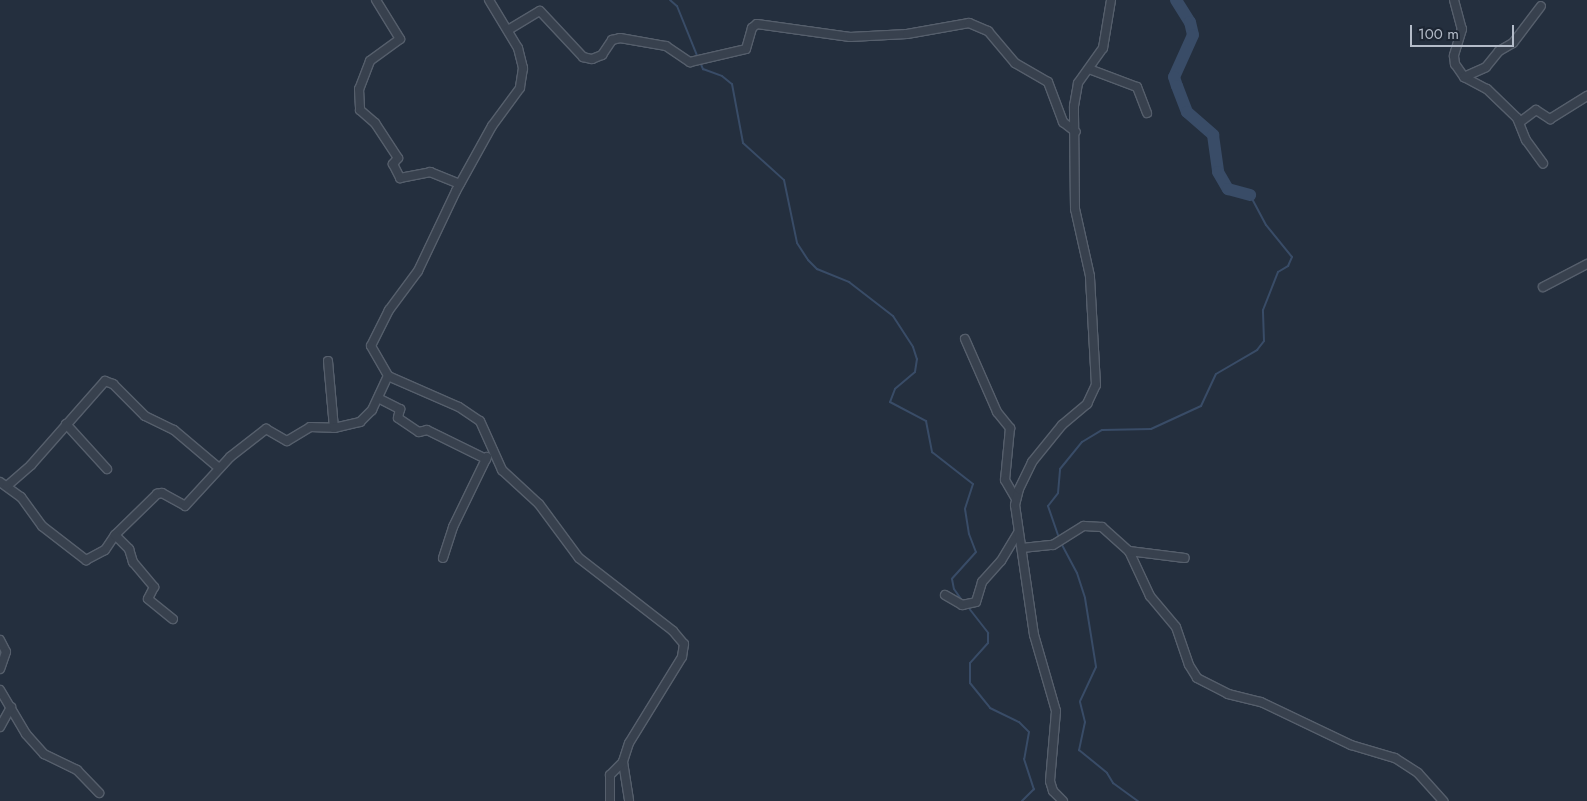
<!DOCTYPE html>
<style>
body{margin:0}
#map{position:relative;width:1587px;height:801px;overflow:hidden;background:#242f3e;font-family:Jost,sans-serif}
div>[style]{position:absolute}
[style*='--x']{left:calc(var(--x)*1px);top:calc(var(--y)*1px);width:calc(var(--w)*1px);rotate:calc(var(--a)*1deg)}
.stream>*{height:2px;margin:-1px;padding:0 1px;transform-origin:1px;border-radius:1px;background:#394c67}
.river>*{height:12px;margin:-6px;padding:0 6px;transform-origin:6px;border-radius:6px;background:#394c67}
.roads{filter:drop-shadow(1px 0 #565f6c) drop-shadow(-1px 0 #565f6c) drop-shadow(0 1px #565f6c) drop-shadow(0 -1px #565f6c)}
.minor>*{height:8px;margin:-4px;padding:0 4px;transform-origin:4px;border-radius:4px;background:#38414e}
span{translate:-50% -50%;white-space:nowrap;text-align:center;line-height:1.15;-webkit-text-stroke:4px #1d2633;paint-order:stroke}
.scale{position:absolute;left:1410px;top:25px;width:104px;height:22px;box-sizing:border-box;border:2px solid #b4bcc9;border-top:0;padding-left:6px;font-size:15px;line-height:18px;white-space:nowrap;color:#b4bcc9;-webkit-text-stroke:4px #1d2633;paint-order:stroke}
</style>
<div id="map">
<div class="stream">
<div style="--x:670;--y:0;--w:9;--a:41"></div>
<div style="--x:677;--y:6;--w:56;--a:68"></div>
<div style="--x:700;--y:62;--w:8;--a:67"></div>
<div style="--x:703;--y:69;--w:20;--a:20"></div>
<div style="--x:722;--y:76;--w:13;--a:39"></div>
<div style="--x:732;--y:84;--w:60;--a:79.4"></div>
<div style="--x:743;--y:143;--w:55;--a:42.1"></div>
<div style="--x:784;--y:180;--w:64;--a:78.3"></div>
<div style="--x:797;--y:243;--w:20;--a:57"></div>
<div style="--x:808;--y:260;--w:13;--a:45"></div>
<div style="--x:817;--y:269;--w:35;--a:22"></div>
<div style="--x:849;--y:282;--w:56;--a:37.7"></div>
<div style="--x:893;--y:316;--w:37;--a:57"></div>
<div style="--x:913;--y:347;--w:13;--a:72"></div>
<div style="--x:917;--y:359;--w:13;--a:99"></div>
<div style="--x:915;--y:372;--w:26;--a:140"></div>
<div style="--x:895;--y:389;--w:14;--a:111"></div>
<div style="--x:890;--y:402;--w:41;--a:27.8"></div>
<div style="--x:926;--y:421;--w:32;--a:79"></div>
<div style="--x:932;--y:452;--w:52;--a:38"></div>
<div style="--x:973;--y:484;--w:26;--a:108"></div>
<div style="--x:965;--y:509;--w:25;--a:81"></div>
<div style="--x:969;--y:534;--w:19;--a:69"></div>
<div style="--x:976;--y:552;--w:36;--a:132"></div>
<div style="--x:952;--y:579;--w:10;--a:79"></div>
<div style="--x:954;--y:589;--w:16;--a:55"></div>
<div style="--x:1059;--y:538;--w:34;--a:-109"></div>
<div style="--x:1048;--y:506;--w:16;--a:-52"></div>
<div style="--x:1058;--y:493;--w:24;--a:-85"></div>
<div style="--x:1060;--y:469;--w:35;--a:-51"></div>
<div style="--x:1082;--y:442;--w:23;--a:-31"></div>
<div style="--x:1102;--y:430;--w:49;--a:-1.2"></div>
<div style="--x:1151;--y:429;--w:55;--a:-24.7"></div>
<div style="--x:1201;--y:406;--w:35;--a:-65"></div>
<div style="--x:1216;--y:374;--w:48;--a:-30.3"></div>
<div style="--x:1257;--y:350;--w:11;--a:-52"></div>
<div style="--x:1264;--y:341;--w:31;--a:-92"></div>
<div style="--x:1263;--y:310;--w:41;--a:-68.5"></div>
<div style="--x:1278;--y:272;--w:12;--a:-31"></div>
<div style="--x:1288;--y:266;--w:10;--a:-66"></div>
<div style="--x:1292;--y:257;--w:41;--a:-129.1"></div>
<div style="--x:1266;--y:225;--w:34;--a:-118"></div>
<div style="--x:1061;--y:543;--w:34;--a:62"></div>
<div style="--x:1077;--y:573;--w:26;--a:72"></div>
<div style="--x:1085;--y:598;--w:70;--a:80.9"></div>
<div style="--x:1096;--y:667;--w:38;--a:115"></div>
<div style="--x:1080;--y:702;--w:21;--a:76"></div>
<div style="--x:1085;--y:722;--w:29;--a:102"></div>
<div style="--x:1079;--y:750;--w:36;--a:39"></div>
<div style="--x:1107;--y:773;--w:12;--a:59"></div>
<div style="--x:1113;--y:783;--w:31;--a:36"></div>
<div style="--x:968;--y:607;--w:33;--a:52"></div>
<div style="--x:988;--y:633;--w:10;--a:90"></div>
<div style="--x:988;--y:643;--w:27;--a:132"></div>
<div style="--x:970;--y:663;--w:20;--a:90"></div>
<div style="--x:970;--y:683;--w:32;--a:51"></div>
<div style="--x:990;--y:708;--w:32;--a:26"></div>
<div style="--x:1019;--y:722;--w:14;--a:45"></div>
<div style="--x:1029;--y:732;--w:27;--a:100"></div>
<div style="--x:1024;--y:759;--w:32;--a:72"></div>
<div style="--x:1034;--y:789;--w:17;--a:135"></div>
</div>
<div class="river">
<div style="--x:1176;--y:0;--w:26;--a:58"></div>
<div style="--x:1190;--y:22;--w:13;--a:77"></div>
<div style="--x:1193;--y:35;--w:46;--a:114.3"></div>
<div style="--x:1174;--y:77;--w:9;--a:72"></div>
<div style="--x:1177;--y:86;--w:28;--a:69"></div>
<div style="--x:1187;--y:112;--w:35;--a:41"></div>
<div style="--x:1213;--y:135;--w:37;--a:82"></div>
<div style="--x:1218;--y:172;--w:20;--a:60"></div>
<div style="--x:1228;--y:189;--w:23;--a:15"></div>
</div>
<div class="roads">
<div class="minor">
<div style="--x:376;--y:0;--w:46;--a:58.4"></div>
<div style="--x:400;--y:39;--w:37;--a:144"></div>
<div style="--x:370;--y:61;--w:30;--a:111"></div>
<div style="--x:359;--y:89;--w:21;--a:87"></div>
<div style="--x:360;--y:110;--w:20;--a:41"></div>
<div style="--x:375;--y:123;--w:42;--a:56.7"></div>
<div style="--x:398;--y:158;--w:8;--a:130"></div>
<div style="--x:393;--y:164;--w:16;--a:63"></div>
<div style="--x:400;--y:178;--w:31;--a:-11"></div>
<div style="--x:430;--y:172;--w:32;--a:22"></div>
<div style="--x:489;--y:0;--w:56;--a:58.9"></div>
<div style="--x:518;--y:48;--w:21;--a:76"></div>
<div style="--x:523;--y:68;--w:20;--a:99"></div>
<div style="--x:520;--y:88;--w:47;--a:126.4"></div>
<div style="--x:492;--y:126;--w:74;--a:119"></div>
<div style="--x:456;--y:191;--w:89;--a:115.4"></div>
<div style="--x:418;--y:271;--w:49;--a:126.6"></div>
<div style="--x:389;--y:310;--w:40;--a:116.6"></div>
<div style="--x:371;--y:346;--w:34;--a:60"></div>
<div style="--x:388;--y:376;--w:77;--a:23.6"></div>
<div style="--x:459;--y:407;--w:25;--a:34"></div>
<div style="--x:480;--y:421;--w:54;--a:65.8"></div>
<div style="--x:502;--y:470;--w:50;--a:42.6"></div>
<div style="--x:539;--y:504;--w:67;--a:53.5"></div>
<div style="--x:579;--y:558;--w:119;--a:37.8"></div>
<div style="--x:673;--y:631;--w:17;--a:50"></div>
<div style="--x:684;--y:644;--w:13;--a:99"></div>
<div style="--x:682;--y:657;--w:101;--a:121.6"></div>
<div style="--x:629;--y:743;--w:20;--a:108"></div>
<div style="--x:623;--y:762;--w:39;--a:81"></div>
<div style="--x:1454;--y:0;--w:30;--a:75"></div>
<div style="--x:1462;--y:29;--w:28;--a:107"></div>
<div style="--x:1454;--y:56;--w:8;--a:83"></div>
<div style="--x:1455;--y:64;--w:16;--a:55"></div>
<div style="--x:1464;--y:77;--w:26;--a:28"></div>
<div style="--x:1487;--y:89;--w:42;--a:44"></div>
<div style="--x:1517;--y:118;--w:24;--a:68"></div>
<div style="--x:1526;--y:140;--w:29;--a:54"></div>
<div style="--x:508;--y:30;--w:37;--a:-31"></div>
<div style="--x:540;--y:11;--w:63;--a:46.9"></div>
<div style="--x:583;--y:57;--w:9;--a:13"></div>
<div style="--x:592;--y:59;--w:11;--a:-22"></div>
<div style="--x:602;--y:55;--w:18;--a:-56"></div>
<div style="--x:612;--y:40;--w:8;--a:-14"></div>
<div style="--x:620;--y:38;--w:47;--a:9.9"></div>
<div style="--x:666;--y:46;--w:29;--a:34"></div>
<div style="--x:690;--y:62;--w:57;--a:-13.1"></div>
<div style="--x:746;--y:49;--w:22;--a:-74"></div>
<div style="--x:752;--y:28;--w:6;--a:-39"></div>
<div style="--x:757;--y:24;--w:94;--a:8"></div>
<div style="--x:850;--y:37;--w:57;--a:-3"></div>
<div style="--x:907;--y:34;--w:63;--a:-10.1"></div>
<div style="--x:969;--y:23;--w:21;--a:23"></div>
<div style="--x:988;--y:31;--w:42;--a:49.8"></div>
<div style="--x:1015;--y:63;--w:38;--a:30"></div>
<div style="--x:1048;--y:82;--w:43;--a:69.4"></div>
<div style="--x:1063;--y:122;--w:16;--a:38"></div>
<div style="--x:1089;--y:69;--w:51;--a:20.6"></div>
<div style="--x:1137;--y:87;--w:28;--a:69"></div>
<div style="--x:1464;--y:77;--w:24;--a:-24"></div>
<div style="--x:1486;--y:67;--w:21;--a:-51"></div>
<div style="--x:1499;--y:51;--w:16;--a:-30"></div>
<div style="--x:1513;--y:43;--w:46;--a:-52.9"></div>
<div style="--x:1520;--y:122;--w:20;--a:-37"></div>
<div style="--x:1536;--y:110;--w:17;--a:33"></div>
<div style="--x:1550;--y:119;--w:44;--a:-31.9"></div>
<div style="--x:1543;--y:287;--w:50;--a:-27.6"></div>
<div style="--x:965;--y:339;--w:80;--a:66.3"></div>
<div style="--x:997;--y:412;--w:21;--a:51"></div>
<div style="--x:1010;--y:428;--w:52;--a:95.5"></div>
<div style="--x:1005;--y:480;--w:22;--a:60"></div>
<div style="--x:328;--y:361;--w:67;--a:84.9"></div>
<div style="--x:378;--y:398;--w:25;--a:27"></div>
<div style="--x:400;--y:409;--w:9;--a:103"></div>
<div style="--x:398;--y:418;--w:25;--a:34"></div>
<div style="--x:419;--y:432;--w:8;--a:-14"></div>
<div style="--x:427;--y:430;--w:66;--a:26.2"></div>
<div style="--x:66;--y:424;--w:61;--a:47.7"></div>
<div style="--x:0;--y:482;--w:26;--a:36"></div>
<div style="--x:21;--y:497;--w:36;--a:54"></div>
<div style="--x:42;--y:526;--w:56;--a:37.7"></div>
<div style="--x:86;--y:560;--w:21;--a:-28"></div>
<div style="--x:105;--y:550;--w:18;--a:-56"></div>
<div style="--x:115;--y:535;--w:59;--a:-44.3"></div>
<div style="--x:157;--y:494;--w:5;--a:-11"></div>
<div style="--x:162;--y:493;--w:26;--a:29"></div>
<div style="--x:185;--y:506;--w:67;--a:-47.4"></div>
<div style="--x:230;--y:457;--w:46;--a:-37.9"></div>
<div style="--x:266;--y:429;--w:24;--a:30"></div>
<div style="--x:287;--y:441;--w:27;--a:-31"></div>
<div style="--x:310;--y:427;--w:24;--a:2"></div>
<div style="--x:334;--y:428;--w:27;--a:-13"></div>
<div style="--x:360;--y:422;--w:17;--a:-45"></div>
<div style="--x:372;--y:410;--w:38;--a:-65"></div>
<div style="--x:7;--y:486;--w:32;--a:-41"></div>
<div style="--x:31;--y:465;--w:112;--a:-48.6"></div>
<div style="--x:105;--y:381;--w:9;--a:21"></div>
<div style="--x:113;--y:384;--w:45;--a:45"></div>
<div style="--x:145;--y:416;--w:32;--a:26"></div>
<div style="--x:174;--y:430;--w:59;--a:40.2"></div>
<div style="--x:115;--y:535;--w:20;--a:45"></div>
<div style="--x:129;--y:549;--w:14;--a:73"></div>
<div style="--x:133;--y:562;--w:33;--a:50"></div>
<div style="--x:154;--y:587;--w:13;--a:117"></div>
<div style="--x:148;--y:599;--w:32;--a:39"></div>
<div style="--x:1022;--y:548;--w:31;--a:-6"></div>
<div style="--x:1053;--y:545;--w:36;--a:-32"></div>
<div style="--x:1084;--y:526;--w:18;--a:3"></div>
<div style="--x:1102;--y:527;--w:36;--a:42"></div>
<div style="--x:1129;--y:551;--w:50;--a:65"></div>
<div style="--x:1150;--y:596;--w:40;--a:50"></div>
<div style="--x:1176;--y:627;--w:40;--a:71.1"></div>
<div style="--x:1189;--y:665;--w:15;--a:58"></div>
<div style="--x:1197;--y:678;--w:35;--a:27"></div>
<div style="--x:1228;--y:694;--w:34;--a:14"></div>
<div style="--x:1261;--y:702;--w:100;--a:25.5"></div>
<div style="--x:1351;--y:745;--w:46;--a:16.5"></div>
<div style="--x:1395;--y:758;--w:27;--a:33"></div>
<div style="--x:1418;--y:773;--w:38;--a:48"></div>
<div style="--x:1129;--y:551;--w:56;--a:7.1"></div>
<div style="--x:443;--y:558;--w:33;--a:-72"></div>
<div style="--x:453;--y:527;--w:78;--a:-64.1"></div>
<div style="--x:945;--y:595;--w:20;--a:30"></div>
<div style="--x:962;--y:605;--w:14;--a:-12"></div>
<div style="--x:976;--y:602;--w:21;--a:-73"></div>
<div style="--x:982;--y:582;--w:28;--a:-48"></div>
<div style="--x:1001;--y:561;--w:33;--a:-59"></div>
<div style="--x:0;--y:640;--w:13;--a:63"></div>
<div style="--x:6;--y:652;--w:18;--a:109"></div>
<div style="--x:0;--y:690;--w:51;--a:59.4"></div>
<div style="--x:26;--y:734;--w:27;--a:48"></div>
<div style="--x:44;--y:754;--w:37;--a:26"></div>
<div style="--x:77;--y:770;--w:32;--a:46"></div>
<div style="--x:0;--y:727;--w:23;--a:-61"></div>
<div style="--x:610;--y:801;--w:26;--a:-90"></div>
<div style="--x:610;--y:775;--w:18;--a:-45"></div>
<div style="--x:1063;--y:801;--w:14;--a:-135"></div>
<div style="--x:1053;--y:791;--w:10;--a:-107"></div>
<div style="--x:1050;--y:781;--w:70;--a:-85.1"></div>
<div style="--x:1056;--y:711;--w:79;--a:-106.1"></div>
<div style="--x:1034;--y:635;--w:131;--a:-98.3"></div>
<div style="--x:1015;--y:505;--w:16;--a:-76"></div>
<div style="--x:1019;--y:489;--w:30;--a:-64"></div>
<div style="--x:1032;--y:462;--w:48;--a:-51"></div>
<div style="--x:1062;--y:425;--w:33;--a:-40"></div>
<div style="--x:1087;--y:404;--w:21;--a:-65"></div>
<div style="--x:1096;--y:385;--w:109;--a:-93.2"></div>
<div style="--x:1090;--y:276;--w:69;--a:-102.6"></div>
<div style="--x:1075;--y:209;--w:103;--a:-90.6"></div>
<div style="--x:1074;--y:106;--w:23;--a:-80"></div>
<div style="--x:1078;--y:83;--w:43;--a:-54.5"></div>
<div style="--x:1103;--y:48;--w:49;--a:-80.5"></div>
</div>
</div>
<div class="scale">100 m</div>
</div>
